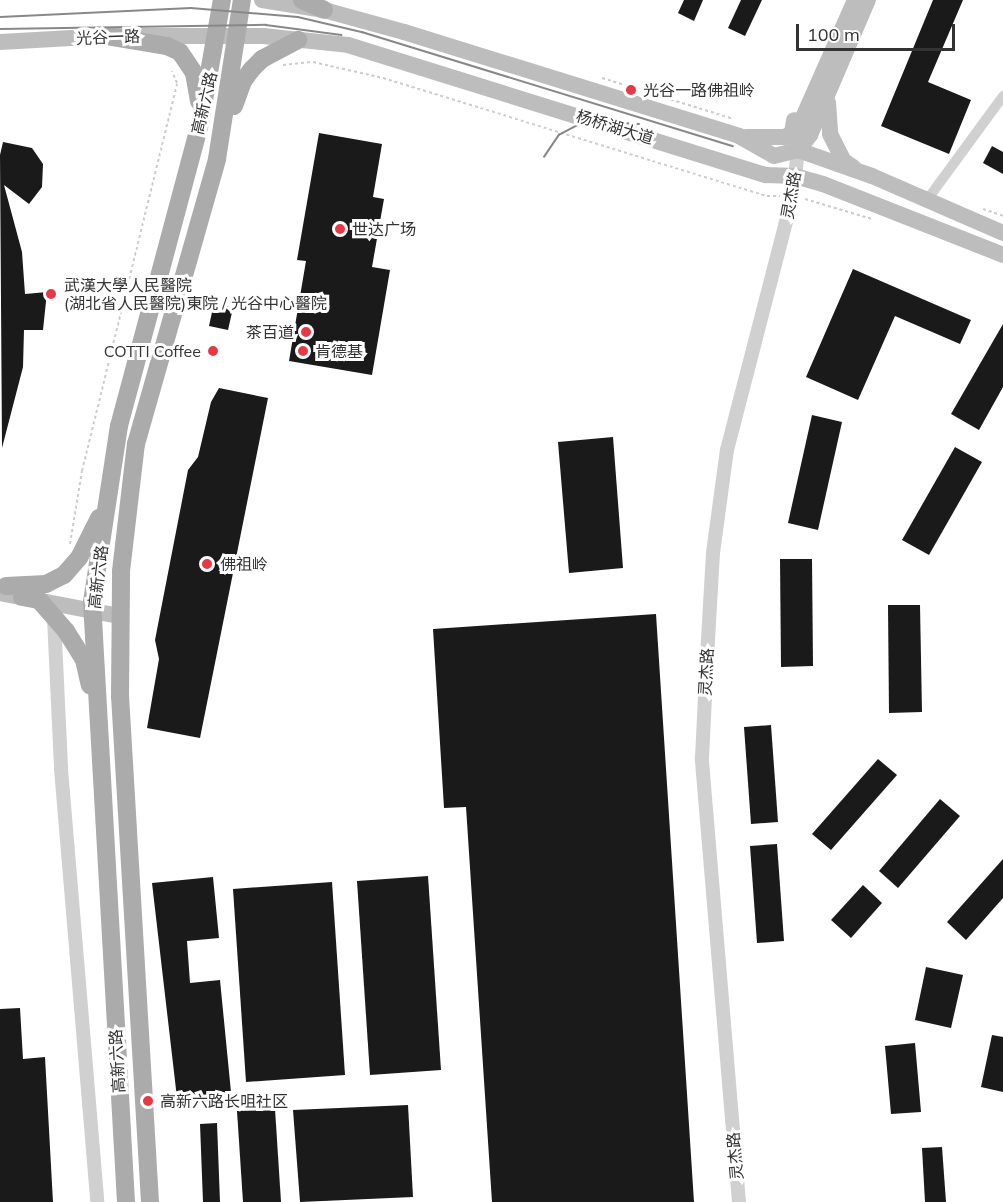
<!DOCTYPE html>
<meta charset="utf-8">
<style>
body{margin:0}
#map{position:relative;width:1003px;height:1202px;overflow:hidden;background:#fff;font-family:Mulish,"Noto Sans SC",sans-serif}
div>[style]{position:absolute}
[style*='--x']{left:calc(var(--x)*1px);top:calc(var(--y)*1px);width:calc(var(--w)*1px);rotate:calc(var(--a)*1deg)}
.building>*{inset:0;background:#1a1a1a}
.path>*{height:2px;margin-top:-1px;transform-origin:0;background:repeating-linear-gradient(90deg,#cdcdcd 0 3px,transparent 0 6px)}
.minor>*{height:10px;margin:-5px;padding:0 5px;transform-origin:5px;border-radius:5px;background:#d0d0d0}
.tertiary>*{height:14px;margin:-7px;padding:0 7px;transform-origin:7px;border-radius:7px;background:#d0d0d0}
.secondary>*{height:16px;margin:-8px;padding:0 8px;transform-origin:8px;border-radius:8px;background:#bdbdbd}
.primary>*{height:18px;margin:-9px;padding:0 9px;transform-origin:9px;border-radius:9px;background:#ababab}
.tram>*{height:1.5px;margin:-0.75px;padding:0 0.75px;transform-origin:0.75px;border-radius:0.75px;background:#888}
.dots>*{width:16px;height:16px;translate:-50% -50%;box-sizing:border-box;border:3px solid #fff;border-radius:50%}
span{translate:-50% -50%;white-space:nowrap;text-align:center;line-height:1.15;-webkit-text-stroke:6px #fff;paint-order:stroke}
.street-label{font-size:16px;color:#333}
.poi-label{font-size:16px;color:#333}
.left{translate:0 -50%;text-align:left}
.right{translate:-100% -50%;text-align:right}
.scale{position:absolute;left:796px;top:24px;width:159px;height:27px;box-sizing:border-box;border:3px solid #333;border-top:0;padding-left:8px;font-size:18px;line-height:21px;white-space:nowrap;color:#333;-webkit-text-stroke:4px #fff;paint-order:stroke}
</style>
<div id="map">
<div class="building">
<div style="clip-path:polygon(684px 0,703px 0,694px 21px,678px 13px)"></div>
<div style="clip-path:polygon(741px 0,762px 0,745px 36px,728px 28px)"></div>
<div style="clip-path:polygon(933px 0,963px 0,928px 82px,971px 100px,949px 154px,881px 126px)"></div>
<div style="clip-path:polygon(319px 133px,382px 144px,373px 197px,384px 199px,372px 267px,390px 270px,372px 375px,289px 361px,306px 261px,297px 260px)"></div>
<div style="clip-path:polygon(3px 142px,32px 148px,43px 164px,42px 187px,29px 204px,4px 185px,22px 252px,25px 294px,47px 292px,43px 330px,24px 330px,23px 367px,2px 448px,0 155px)"></div>
<div style="clip-path:polygon(992px 146px,1003px 152px,1003px 174px,983px 163px)"></div>
<div style="clip-path:polygon(853px 269px,971px 320px,960px 344px,895px 316px,858px 400px,806px 377px)"></div>
<div style="clip-path:polygon(214px 303px,233px 308px,228px 330px,209px 326px)"></div>
<div style="clip-path:polygon(1003px 324px,1003px 387px,979px 430px,951px 414px)"></div>
<div style="clip-path:polygon(219px 388px,268px 398px,200px 738px,147px 728px,159px 659px,155px 640px,188px 470px,198px 457px,211px 402px)"></div>
<div style="clip-path:polygon(812px 415px,842px 422px,818px 530px,788px 523px)"></div>
<div style="clip-path:polygon(613px 437px,623px 568px,569px 573px,558px 442px)"></div>
<div style="clip-path:polygon(955px 447px,982px 462px,929px 555px,902px 540px)"></div>
<div style="clip-path:polygon(780px 559px,812px 559px,813px 666px,781px 667px)"></div>
<div style="clip-path:polygon(888px 605px,920px 605px,922px 712px,889px 713px)"></div>
<div style="clip-path:polygon(656px 614px,694px 1202px,492px 1202px,466px 807px,444px 808px,433px 629px)"></div>
<div style="clip-path:polygon(771px 725px,778px 822px,751px 824px,744px 727px)"></div>
<div style="clip-path:polygon(878px 759px,897px 775px,831px 850px,812px 834px)"></div>
<div style="clip-path:polygon(940px 799px,960px 816px,898px 888px,879px 871px)"></div>
<div style="clip-path:polygon(777px 844px,784px 941px,757px 943px,750px 846px)"></div>
<div style="clip-path:polygon(1003px 859px,1003px 898px,966px 940px,947px 922px)"></div>
<div style="clip-path:polygon(428px 876px,441px 1070px,370px 1075px,357px 881px)"></div>
<div style="clip-path:polygon(213px 877px,219px 938px,187px 941px,190px 983px,220px 980px,231px 1092px,177px 1098px,152px 883px)"></div>
<div style="clip-path:polygon(332px 882px,345px 1075px,246px 1082px,233px 889px)"></div>
<div style="clip-path:polygon(863px 885px,882px 903px,851px 938px,831px 920px)"></div>
<div style="clip-path:polygon(926px 967px,963px 975px,951px 1028px,915px 1020px)"></div>
<div style="clip-path:polygon(20px 1008px,23px 1059px,45px 1057px,53px 1202px,0 1202px,0 1009px)"></div>
<div style="clip-path:polygon(992px 1035px,1003px 1037px,1003px 1092px,981px 1087px)"></div>
<div style="clip-path:polygon(915px 1043px,921px 1112px,891px 1114px,885px 1046px)"></div>
<div style="clip-path:polygon(408px 1105px,413px 1197px,300px 1202px,293px 1110px)"></div>
<div style="clip-path:polygon(275px 1109px,281px 1202px,243px 1202px,237px 1111px)"></div>
<div style="clip-path:polygon(217px 1123px,220px 1202px,203px 1202px,200px 1124px)"></div>
<div style="clip-path:polygon(942px 1147px,946px 1202px,925px 1202px,922px 1148px)"></div>
</div>
<div class="path">
<div style="--x:283;--y:65;--w:30;--a:-6"></div>
<div style="--x:313;--y:62;--w:72;--a:12.9"></div>
<div style="--x:383;--y:78;--w:402;--a:17.1"></div>
<div style="--x:767;--y:196;--w:15;--a:0"></div>
<div style="--x:602;--y:78;--w:138;--a:17.3"></div>
<div style="--x:805;--y:199;--w:70;--a:16.6"></div>
<div style="--x:983;--y:209;--w:21;--a:19"></div>
<div style="--x:70;--y:544;--w:74;--a:-80.7"></div>
<div style="--x:82;--y:471;--w:399;--a:-76.2"></div>
<div style="--x:177;--y:83;--w:13;--a:-113"></div>
</div>
<div class="minor">
<div style="--x:927;--y:200;--w:129;--a:-53.8"></div>
</div>
<div class="tertiary">
<div style="--x:54;--y:618;--w:151;--a:87.3"></div>
<div style="--x:61;--y:769;--w:434;--a:85.2"></div>
<div style="--x:739;--y:1202;--w:446;--a:-94.8"></div>
<div style="--x:702;--y:758;--w:101;--a:-87.2"></div>
<div style="--x:707;--y:657;--w:104;--a:-86.7"></div>
<div style="--x:713;--y:553;--w:104;--a:-82.3"></div>
<div style="--x:727;--y:450;--w:263;--a:-75.5"></div>
<div style="--x:793;--y:195;--w:45;--a:-83.7"></div>
</div>
<div class="secondary">
<div style="--x:262;--y:0;--w:63;--a:9.2"></div>
<div style="--x:324;--y:10;--w:83;--a:15.4"></div>
<div style="--x:404;--y:32;--w:351;--a:17.2"></div>
<div style="--x:739;--y:136;--w:40;--a:29.7"></div>
<div style="--x:774;--y:156;--w:25;--a:-14"></div>
<div style="--x:798;--y:150;--w:78;--a:19.4"></div>
<div style="--x:872;--y:176;--w:143;--a:23.5"></div>
<div style="--x:855;--y:0;--w:143;--a:113.9"></div>
<div style="--x:797;--y:131;--w:19;--a:87"></div>
<div style="--x:798;--y:150;--w:19;--a:-51"></div>
<div style="--x:810;--y:135;--w:147;--a:-66.8"></div>
<div style="--x:0;--y:42;--w:107;--a:-3.2"></div>
<div style="--x:107;--y:36;--w:156;--a:0"></div>
<div style="--x:263;--y:36;--w:85;--a:6"></div>
<div style="--x:348;--y:45;--w:438;--a:17.3"></div>
<div style="--x:766;--y:175;--w:29;--a:2"></div>
<div style="--x:795;--y:176;--w:29;--a:16"></div>
<div style="--x:823;--y:184;--w:193;--a:21.5"></div>
<div style="--x:828;--y:102;--w:32;--a:86"></div>
<div style="--x:830;--y:134;--w:30;--a:63"></div>
<div style="--x:844;--y:161;--w:11;--a:34"></div>
<div style="--x:746;--y:137;--w:39;--a:0"></div>
<div style="--x:785;--y:137;--w:8;--a:-30"></div>
<div style="--x:792;--y:133;--w:13;--a:-81"></div>
<div style="--x:0;--y:593;--w:122;--a:10.9"></div>
</div>
<div class="primary">
<div style="--x:302;--y:0;--w:24;--a:24"></div>
<div style="--x:107;--y:36;--w:61;--a:9.5"></div>
<div style="--x:167;--y:46;--w:14;--a:25"></div>
<div style="--x:180;--y:52;--w:25;--a:56"></div>
<div style="--x:194;--y:73;--w:29;--a:80"></div>
<div style="--x:234;--y:106;--w:27;--a:-70"></div>
<div style="--x:243;--y:81;--w:15;--a:-53"></div>
<div style="--x:252;--y:69;--w:14;--a:-45"></div>
<div style="--x:262;--y:59;--w:41;--a:-27.8"></div>
<div style="--x:6;--y:586;--w:40;--a:-2.9"></div>
<div style="--x:46;--y:584;--w:20;--a:-27"></div>
<div style="--x:64;--y:575;--w:23;--a:-49"></div>
<div style="--x:79;--y:558;--w:45;--a:-63.4"></div>
<div style="--x:22;--y:597;--w:17;--a:10"></div>
<div style="--x:39;--y:600;--w:41;--a:48.9"></div>
<div style="--x:66;--y:631;--w:34;--a:58"></div>
<div style="--x:84;--y:660;--w:26;--a:77"></div>
<div style="--x:126;--y:1202;--w:601;--a:-93.24"></div>
<div style="--x:92;--y:602;--w:178;--a:-81.3"></div>
<div style="--x:119;--y:426;--w:314;--a:-75"></div>
<div style="--x:200;--y:123;--w:125;--a:-79.9"></div>
<div style="--x:150;--y:1202;--w:507;--a:-93.39"></div>
<div style="--x:120;--y:696;--w:125;--a:-89.5"></div>
<div style="--x:121;--y:571;--w:128;--a:-83.3"></div>
<div style="--x:136;--y:444;--w:296;--a:-74.1"></div>
<div style="--x:217;--y:159;--w:161;--a:-81.1"></div>
</div>
<div class="tram">
<div style="--x:0;--y:17;--w:191;--a:-2.7"></div>
<div style="--x:191;--y:8;--w:107;--a:4.8"></div>
<div style="--x:298;--y:17;--w:66;--a:13.2"></div>
<div style="--x:362;--y:32;--w:388;--a:17.1"></div>
<div style="--x:0;--y:29;--w:266;--a:-0.9"></div>
<div style="--x:266;--y:25;--w:76;--a:7.6"></div>
<div style="--x:544;--y:157;--w:27;--a:-56"></div>
<div style="--x:559;--y:135;--w:30;--a:-28"></div>
<div style="--x:585;--y:121;--w:54;--a:3.2"></div>
</div>
<div class="dots">
<div style="left:631px;top:90px;background:#e63946"></div>
<div style="left:340px;top:229px;background:#e63946"></div>
<div style="left:51px;top:294px;background:#e63946"></div>
<div style="left:306px;top:332px;background:#e63946"></div>
<div style="left:213px;top:351px;background:#e63946"></div>
<div style="left:303px;top:351px;background:#e63946"></div>
<div style="left:207px;top:564px;background:#e63946"></div>
<div style="left:148px;top:1101px;background:#e63946"></div>
</div>
<div class="street-label">
<span style="left:108px;top:37px;rotate:-2deg">光谷一路</span>
<span style="left:204px;top:103px;rotate:-77deg">高新六路</span>
<span style="left:615px;top:127px;rotate:17deg">杨桥湖大道</span>
<span style="left:791px;top:195px;rotate:-80deg">灵杰路</span>
<span style="left:98px;top:577px;rotate:-83deg">高新六路</span>
<span style="left:706px;top:672px;rotate:-87deg">灵杰路</span>
<span style="left:117px;top:1061px;rotate:-93deg">高新六路</span>
<span style="left:735px;top:1156px;rotate:-95deg">灵杰路</span>
</div>
<div class="poi-label">
<span class="left" style="left:643px;top:90px">光谷一路佛祖岭</span>
<span class="left" style="left:352px;top:229px">世达广场</span>
<span class="left" style="left:64px;top:294px">武漢大學人民醫院<br>(湖北省人民醫院)東院 / 光谷中心醫院</span>
<span class="right" style="left:294px;top:332px">茶百道</span>
<span class="right" style="left:201px;top:351px">COTTI Coffee</span>
<span class="left" style="left:315px;top:351px">肯德基</span>
<span class="left" style="left:220px;top:564px">佛祖岭</span>
<span class="left" style="left:160px;top:1101px">高新六路长咀社区</span>
</div>
<div class="scale">100 m</div>
</div>
